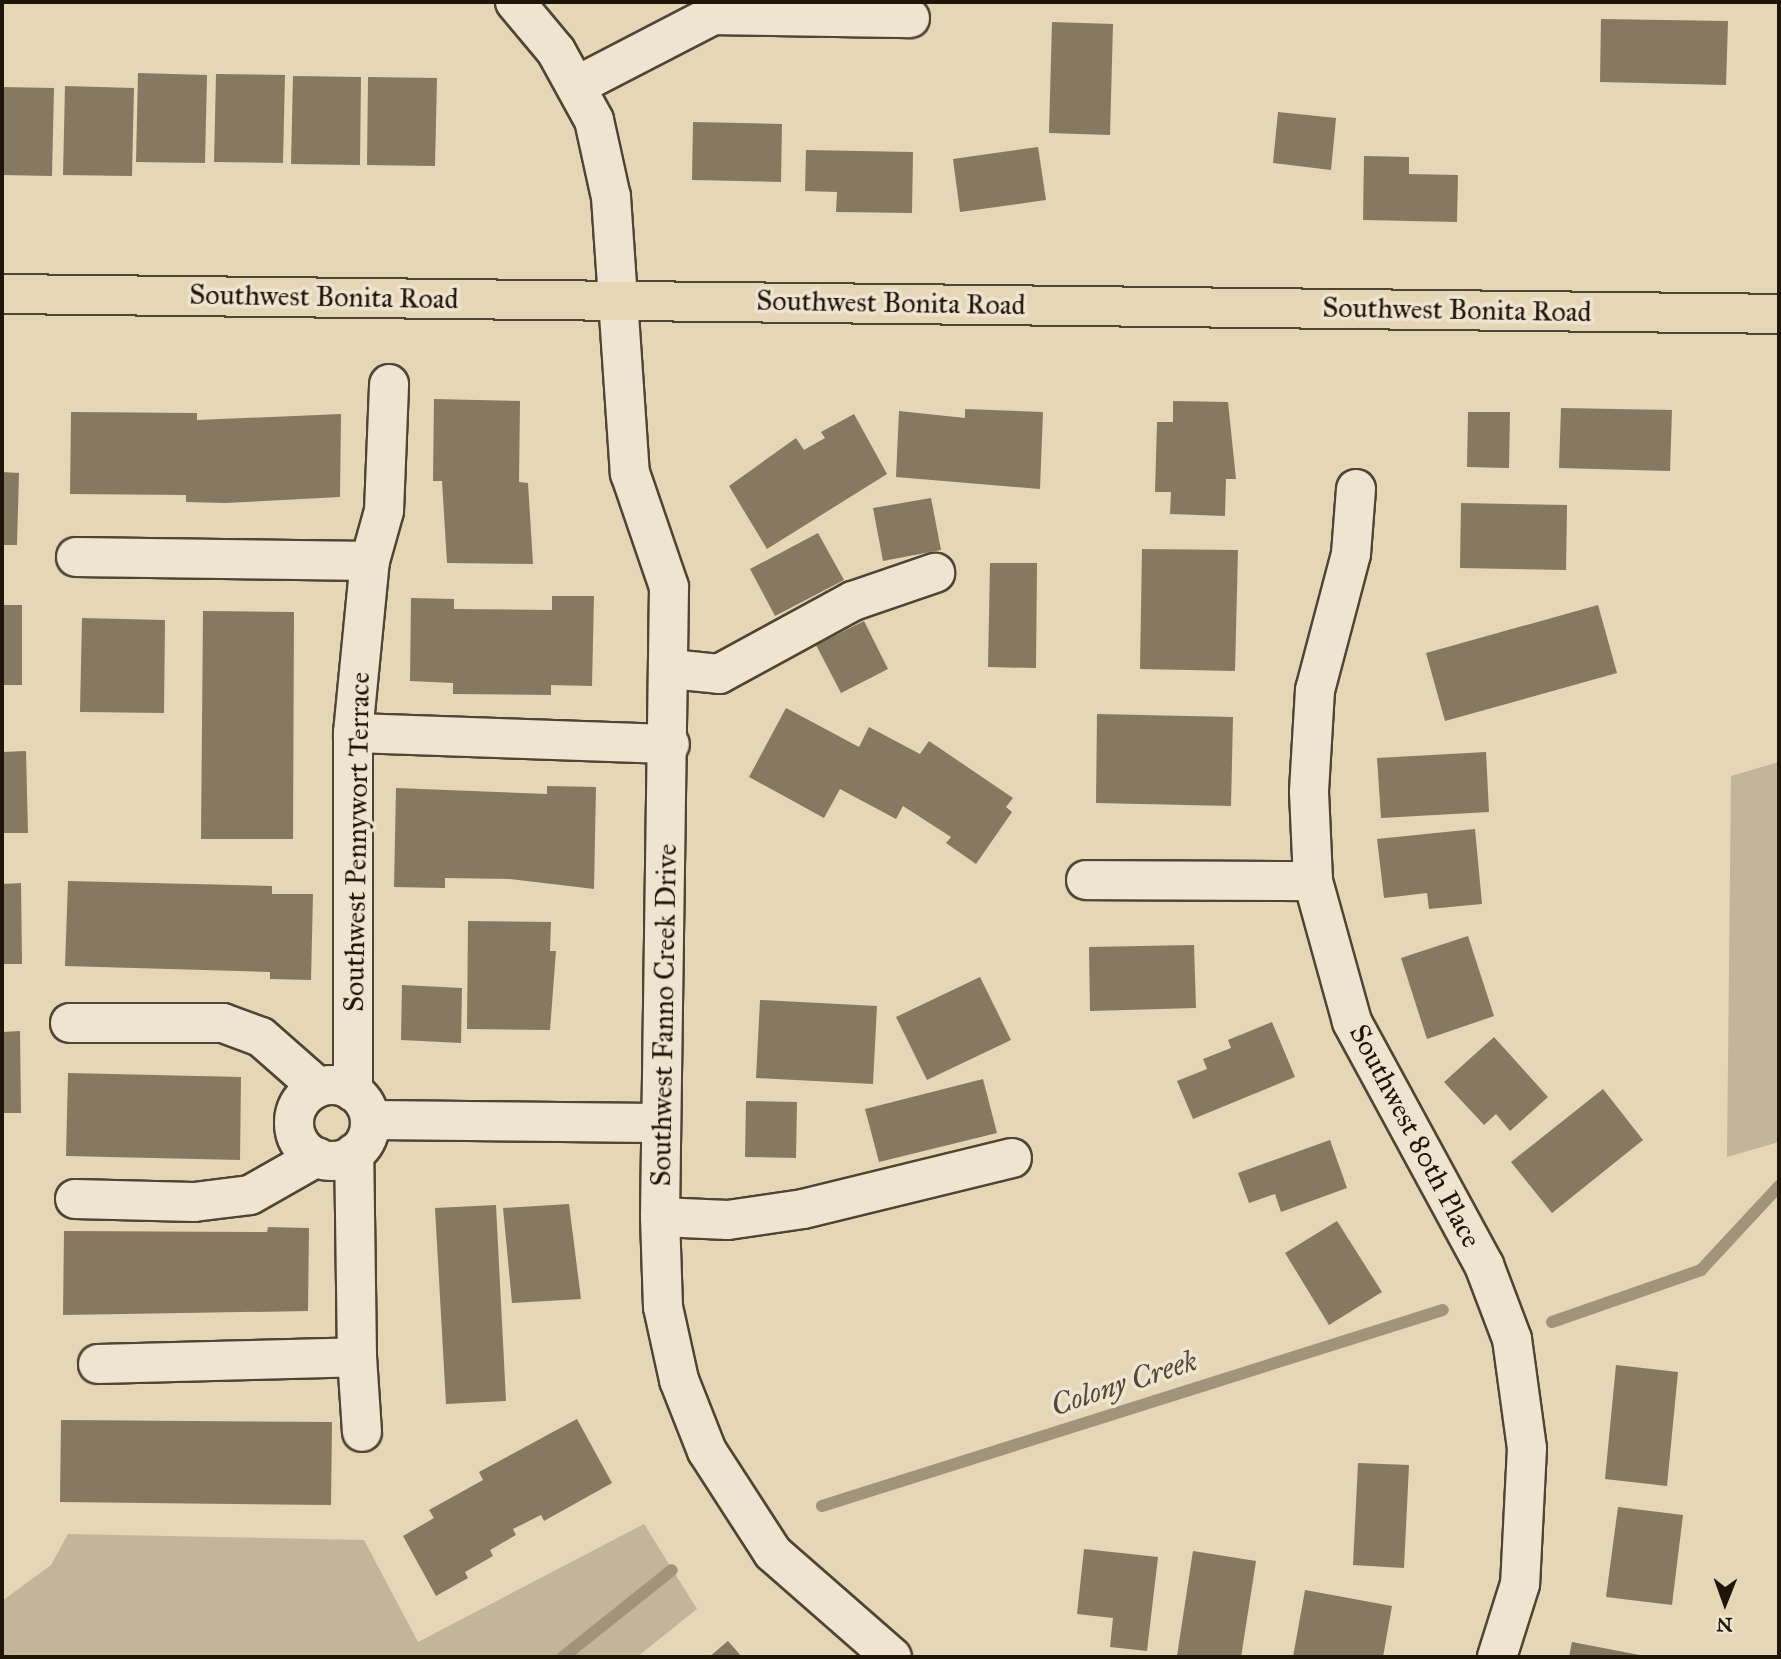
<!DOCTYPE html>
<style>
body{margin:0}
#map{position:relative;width:1781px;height:1659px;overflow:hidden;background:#e5d6b6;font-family:"IM FELL Great Primer",serif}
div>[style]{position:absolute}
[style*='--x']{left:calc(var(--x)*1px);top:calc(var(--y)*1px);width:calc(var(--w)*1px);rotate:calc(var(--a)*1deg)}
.green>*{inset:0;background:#c3b598}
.stream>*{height:12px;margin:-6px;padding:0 6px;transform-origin:6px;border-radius:6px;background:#a2947b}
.building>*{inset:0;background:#867962}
.roads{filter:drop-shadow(2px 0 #504534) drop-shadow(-2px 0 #504534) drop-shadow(0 2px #504534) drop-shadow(0 -2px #504534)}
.minor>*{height:38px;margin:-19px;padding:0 19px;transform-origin:19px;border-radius:19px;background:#eee4d0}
.minor>.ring{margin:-19px;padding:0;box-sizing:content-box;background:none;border:38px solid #eee4d0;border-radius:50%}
.major>*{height:38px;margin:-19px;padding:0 19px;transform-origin:19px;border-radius:19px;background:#e5d6b6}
span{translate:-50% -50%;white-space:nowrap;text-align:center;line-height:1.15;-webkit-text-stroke:7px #eee4d0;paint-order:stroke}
.street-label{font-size:28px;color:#1f1508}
.water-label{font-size:30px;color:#534836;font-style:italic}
.frame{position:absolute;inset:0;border:4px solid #1f1508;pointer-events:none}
.north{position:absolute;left:1690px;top:1568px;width:70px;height:70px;-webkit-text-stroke:5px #eee4d0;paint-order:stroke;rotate:181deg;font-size:19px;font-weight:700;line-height:28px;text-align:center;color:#1f1508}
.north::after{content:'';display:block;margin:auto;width:24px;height:32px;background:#1f1508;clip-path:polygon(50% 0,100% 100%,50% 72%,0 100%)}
</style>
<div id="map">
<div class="green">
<div style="clip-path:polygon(1779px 762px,1779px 1142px,1727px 1157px,1731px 776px)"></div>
<div style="clip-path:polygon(644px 1524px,697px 1609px,637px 1657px,2px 1657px,2px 1601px,51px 1565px,68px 1534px,364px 1540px,418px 1642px)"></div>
</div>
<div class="stream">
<div style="--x:1552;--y:1322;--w:158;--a:-19.2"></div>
<div style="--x:1701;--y:1270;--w:115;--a:-47.1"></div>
<div style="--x:822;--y:1506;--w:651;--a:-17.52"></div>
<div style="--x:563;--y:1657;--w:139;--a:-38.6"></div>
</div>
<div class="building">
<div style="clip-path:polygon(1601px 19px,1728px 21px,1726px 85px,1600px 82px)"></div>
<div style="clip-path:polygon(1052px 22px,1113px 24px,1110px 135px,1049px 133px)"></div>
<div style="clip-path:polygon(138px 73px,207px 75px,205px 163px,136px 162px)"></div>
<div style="clip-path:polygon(216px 74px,285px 75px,283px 163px,214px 162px)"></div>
<div style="clip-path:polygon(293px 76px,361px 77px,360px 165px,291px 164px)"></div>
<div style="clip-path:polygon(368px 77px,437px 78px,435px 166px,367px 165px)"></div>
<div style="clip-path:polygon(65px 86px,134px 88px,132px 176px,63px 175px)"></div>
<div style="clip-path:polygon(2px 87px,54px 88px,52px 176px,2px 175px)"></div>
<div style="clip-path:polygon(1278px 112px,1336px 118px,1331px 170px,1273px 163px)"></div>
<div style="clip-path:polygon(693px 122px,782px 124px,781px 182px,692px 180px)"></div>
<div style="clip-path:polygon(1038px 147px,1046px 200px,960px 212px,953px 159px)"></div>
<div style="clip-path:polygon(806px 150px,913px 152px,912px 213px,836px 212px,837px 192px,805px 191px)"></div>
<div style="clip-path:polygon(1364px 156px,1409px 157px,1409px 174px,1458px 175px,1457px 222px,1363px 220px)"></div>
<div style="clip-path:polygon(434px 399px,520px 401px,519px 482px,528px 483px,533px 564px,447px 563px,442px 481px,433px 481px)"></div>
<div style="clip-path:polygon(1173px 401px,1228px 402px,1236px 479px,1226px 479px,1225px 516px,1170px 514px,1171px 492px,1155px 492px,1157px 422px,1173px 422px)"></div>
<div style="clip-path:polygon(1561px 408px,1672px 410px,1670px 471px,1559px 468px)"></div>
<div style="clip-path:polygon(965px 409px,1043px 412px,1040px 489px,896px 477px,899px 411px,965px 418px)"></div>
<div style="clip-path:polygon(71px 412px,197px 413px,197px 420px,341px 414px,340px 497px,225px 503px,186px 502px,186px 495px,70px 494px)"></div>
<div style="clip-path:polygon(1468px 412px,1510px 412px,1509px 468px,1467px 467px)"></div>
<div style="clip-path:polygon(854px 414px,887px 474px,767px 549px,729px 486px,796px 438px,804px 450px,825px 438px,821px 432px)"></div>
<div style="clip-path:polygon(2px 472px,19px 473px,17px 545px,2px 545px)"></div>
<div style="clip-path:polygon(931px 498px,941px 550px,883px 561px,873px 508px)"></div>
<div style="clip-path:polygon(1461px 503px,1567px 505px,1566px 570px,1460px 568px)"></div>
<div style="clip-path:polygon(818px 533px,844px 580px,775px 616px,750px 569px)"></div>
<div style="clip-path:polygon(1142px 549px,1238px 550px,1235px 671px,1140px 669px)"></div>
<div style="clip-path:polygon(990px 563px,1037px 563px,1036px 668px,988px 667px)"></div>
<div style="clip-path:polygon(552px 596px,594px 596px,592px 686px,551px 685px,551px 695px,453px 694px,453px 683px,410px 681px,411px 598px,454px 599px,454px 609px,552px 610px)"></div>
<div style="clip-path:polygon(2px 605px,22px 605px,22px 685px,2px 685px)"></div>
<div style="clip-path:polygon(1598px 605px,1617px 673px,1445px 721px,1426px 653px)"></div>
<div style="clip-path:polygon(203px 611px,294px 612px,293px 839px,201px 839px)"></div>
<div style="clip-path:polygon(82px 618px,165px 620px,164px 713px,80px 712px)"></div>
<div style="clip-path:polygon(864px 621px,888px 669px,841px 693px,816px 645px)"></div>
<div style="clip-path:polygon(786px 708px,859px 747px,869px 727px,920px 754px,929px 741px,1013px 798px,1006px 807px,1012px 812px,976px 864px,946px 843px,951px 837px,903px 806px,896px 819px,840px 789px,824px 818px,749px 777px)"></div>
<div style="clip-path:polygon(1097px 714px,1233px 717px,1231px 806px,1096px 803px)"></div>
<div style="clip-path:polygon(26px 751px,28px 833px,2px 833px,2px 752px)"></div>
<div style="clip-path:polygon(1486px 752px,1489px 812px,1381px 818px,1377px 758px)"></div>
<div style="clip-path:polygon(547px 786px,596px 787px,594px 889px,510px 879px,445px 878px,445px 888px,394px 887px,396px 788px,547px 794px)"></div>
<div style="clip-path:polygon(1475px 829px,1482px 904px,1429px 909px,1427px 893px,1384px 898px,1377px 839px)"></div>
<div style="clip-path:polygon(68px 881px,272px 886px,272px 894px,313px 894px,311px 980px,270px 979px,270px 972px,65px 966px)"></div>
<div style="clip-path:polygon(21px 883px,22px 964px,2px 964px,2px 884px)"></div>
<div style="clip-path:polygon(468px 921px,551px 922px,550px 951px,556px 951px,550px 1030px,467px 1029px)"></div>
<div style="clip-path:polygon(1468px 936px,1494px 1016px,1427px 1039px,1401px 958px)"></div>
<div style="clip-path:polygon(1194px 945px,1196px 1008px,1090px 1011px,1089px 947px)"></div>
<div style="clip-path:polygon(980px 977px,1011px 1040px,927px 1080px,896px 1017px)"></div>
<div style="clip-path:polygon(402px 985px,462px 988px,461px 1043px,401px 1040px)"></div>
<div style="clip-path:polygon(760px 1000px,877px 1006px,873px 1084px,756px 1078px)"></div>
<div style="clip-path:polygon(1272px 1022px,1295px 1077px,1193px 1119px,1177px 1081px,1207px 1069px,1203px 1059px,1231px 1048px,1228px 1040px)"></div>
<div style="clip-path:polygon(20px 1031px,21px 1113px,2px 1113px,2px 1032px)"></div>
<div style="clip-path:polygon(1494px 1037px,1548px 1097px,1510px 1131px,1496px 1114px,1484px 1125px,1444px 1082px)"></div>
<div style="clip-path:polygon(68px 1073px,241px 1077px,240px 1160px,66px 1156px)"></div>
<div style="clip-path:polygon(983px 1079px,997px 1133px,879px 1162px,865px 1109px)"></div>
<div style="clip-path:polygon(1603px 1089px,1643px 1140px,1552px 1213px,1511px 1162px)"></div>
<div style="clip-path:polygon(746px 1101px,797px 1102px,796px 1158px,745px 1157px)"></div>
<div style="clip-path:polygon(1330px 1140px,1347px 1188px,1281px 1212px,1275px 1194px,1249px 1203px,1238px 1173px)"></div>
<div style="clip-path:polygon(569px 1204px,581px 1299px,512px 1303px,503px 1208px)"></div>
<div style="clip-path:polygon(496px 1205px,506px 1401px,446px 1404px,435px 1208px)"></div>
<div style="clip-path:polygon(1337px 1221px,1382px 1292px,1329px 1325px,1285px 1253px)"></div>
<div style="clip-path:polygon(268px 1227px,309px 1228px,308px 1311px,63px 1315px,64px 1231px,267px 1232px)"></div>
<div style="clip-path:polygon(1616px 1365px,1678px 1372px,1667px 1486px,1605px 1479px)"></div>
<div style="clip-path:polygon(577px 1419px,612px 1483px,544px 1521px,541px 1515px,513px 1529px,516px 1535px,490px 1550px,493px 1556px,465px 1572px,468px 1578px,436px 1596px,403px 1536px,434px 1518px,429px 1510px,483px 1480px,479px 1472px)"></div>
<div style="clip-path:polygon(61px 1420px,332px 1422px,331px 1505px,60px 1502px)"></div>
<div style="clip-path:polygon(1358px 1463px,1409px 1465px,1404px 1568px,1353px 1565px)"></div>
<div style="clip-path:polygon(1618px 1507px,1683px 1515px,1672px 1605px,1606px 1597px)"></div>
<div style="clip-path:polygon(1084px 1549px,1158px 1557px,1147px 1651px,1110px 1647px,1113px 1618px,1077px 1614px)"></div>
<div style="clip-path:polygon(1193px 1551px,1256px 1561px,1241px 1657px,1177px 1656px)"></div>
<div style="clip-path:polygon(1305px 1590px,1392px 1606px,1383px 1657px,1293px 1657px)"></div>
<div style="clip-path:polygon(728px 1641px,742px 1657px,709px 1657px)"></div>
<div style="clip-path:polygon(1572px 1642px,1645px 1656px,1645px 1657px,1569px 1657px)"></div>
</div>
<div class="roads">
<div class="minor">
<div style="--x:515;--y:2;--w:64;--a:50.1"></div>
<div style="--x:556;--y:51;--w:79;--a:61.2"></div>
<div style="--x:594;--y:120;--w:79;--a:77.6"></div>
<div style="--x:611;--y:197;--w:277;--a:86.1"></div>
<div style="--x:630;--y:473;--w:120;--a:71.1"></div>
<div style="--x:669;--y:587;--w:630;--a:90.82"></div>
<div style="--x:660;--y:1217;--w:90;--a:88.1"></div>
<div style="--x:663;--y:1307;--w:75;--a:77.6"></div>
<div style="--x:679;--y:1380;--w:76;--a:68.5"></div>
<div style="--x:707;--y:1451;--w:121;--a:57.1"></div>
<div style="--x:773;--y:1553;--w:158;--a:41.2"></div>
<div style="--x:578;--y:85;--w:152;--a:-27.4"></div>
<div style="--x:713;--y:15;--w:197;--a:0.9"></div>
<div style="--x:1356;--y:489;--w:65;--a:94.4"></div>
<div style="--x:1351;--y:554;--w:141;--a:104.8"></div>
<div style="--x:1315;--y:690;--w:102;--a:93.4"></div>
<div style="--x:1309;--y:792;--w:89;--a:87.4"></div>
<div style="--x:1313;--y:881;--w:146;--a:74.5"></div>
<div style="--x:1352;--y:1022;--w:277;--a:61.5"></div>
<div style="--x:1484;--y:1265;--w:79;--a:69.3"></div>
<div style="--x:1512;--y:1339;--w:110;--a:82.2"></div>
<div style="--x:1527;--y:1448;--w:136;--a:92.9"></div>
<div style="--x:1520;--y:1584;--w:77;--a:107.5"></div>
<div style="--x:76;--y:557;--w:294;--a:0.8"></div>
<div style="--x:671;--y:669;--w:48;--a:5.9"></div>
<div style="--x:719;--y:674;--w:153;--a:-28.6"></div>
<div style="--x:853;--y:601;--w:87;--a:-18.9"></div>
<div style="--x:353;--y:733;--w:317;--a:2"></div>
<div style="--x:1086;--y:880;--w:227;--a:0.3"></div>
<div style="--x:70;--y:1023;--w:153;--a:0"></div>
<div style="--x:223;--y:1023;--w:40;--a:20.2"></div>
<div style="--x:261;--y:1037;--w:76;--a:41.3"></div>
<div class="ring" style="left:294px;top:1085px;width:38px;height:38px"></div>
<div style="--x:353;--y:1092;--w:359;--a:-90"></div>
<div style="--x:353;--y:733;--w:173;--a:-84.4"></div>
<div style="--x:370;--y:561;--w:52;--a:-74.4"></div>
<div style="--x:384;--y:511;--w:127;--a:-87.7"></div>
<div style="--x:370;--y:1120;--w:289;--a:0.6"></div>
<div style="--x:75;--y:1199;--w:119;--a:1.4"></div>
<div style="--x:194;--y:1202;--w:56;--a:-7.1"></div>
<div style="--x:250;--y:1195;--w:77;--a:-29.6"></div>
<div style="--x:660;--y:1217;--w:68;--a:2.5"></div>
<div style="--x:728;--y:1220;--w:76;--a:-8.3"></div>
<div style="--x:803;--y:1209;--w:215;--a:-13.7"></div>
<div style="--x:357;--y:1357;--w:75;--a:86.2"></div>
<div style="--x:98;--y:1364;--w:259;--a:-1.5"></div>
<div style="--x:357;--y:1357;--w:204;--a:-90.8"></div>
</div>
<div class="major">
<div style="--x:2;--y:294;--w:1777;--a:0.64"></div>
</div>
</div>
<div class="street-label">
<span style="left:324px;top:297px;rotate:1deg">Southwest Bonita Road</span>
<span style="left:891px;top:303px;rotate:1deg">Southwest Bonita Road</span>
<span style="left:1457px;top:310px;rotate:1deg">Southwest Bonita Road</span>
<span style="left:357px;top:842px;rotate:-89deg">Southwest Pennywort Terrace</span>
<span style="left:664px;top:1015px;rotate:-89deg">Southwest Fanno Creek Drive</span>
<span style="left:1415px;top:1136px;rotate:62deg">Southwest 80th Place</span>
</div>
<div class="water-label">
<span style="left:1124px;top:1383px;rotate:-18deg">Colony Creek</span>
</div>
<div class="frame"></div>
<div class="north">N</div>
</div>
